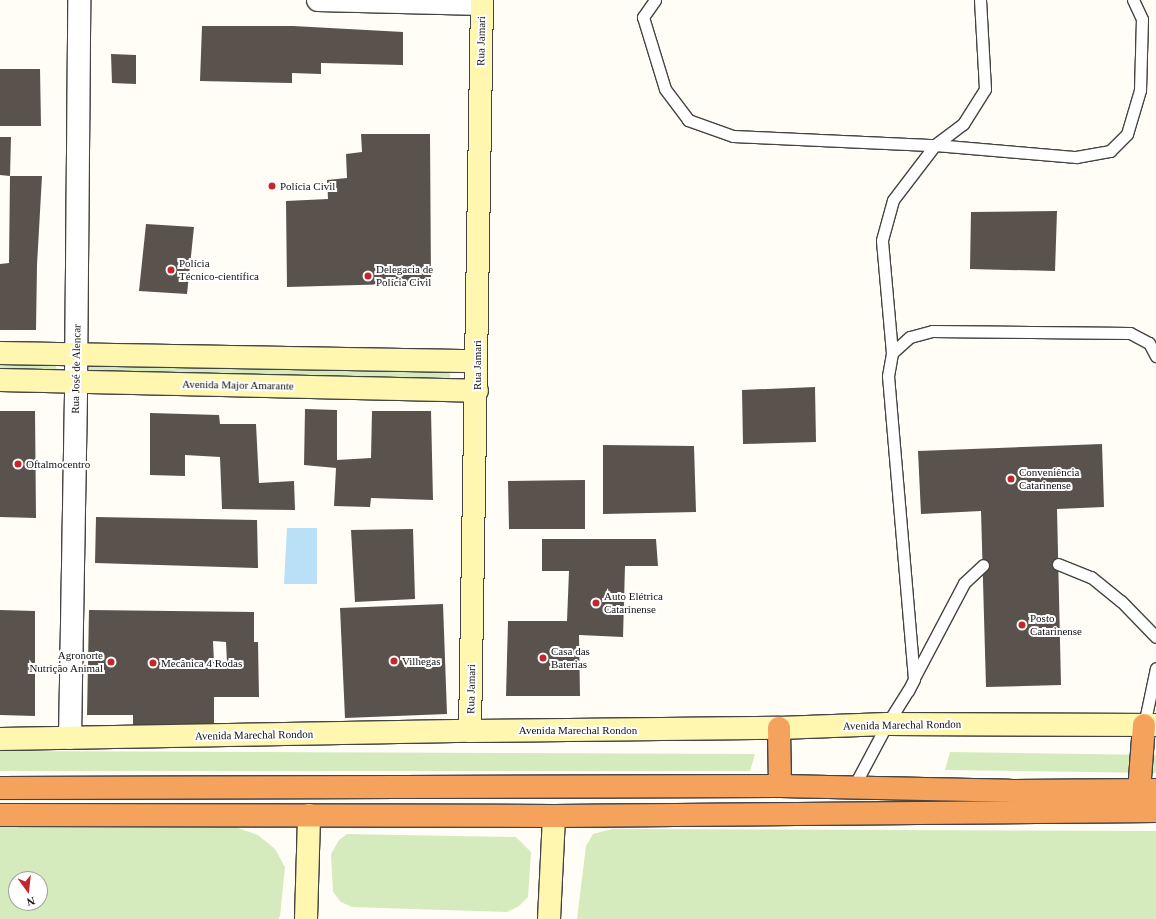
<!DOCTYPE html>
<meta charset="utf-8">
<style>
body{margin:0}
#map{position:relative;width:1156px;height:919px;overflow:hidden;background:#fffdf5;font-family:Georgia,serif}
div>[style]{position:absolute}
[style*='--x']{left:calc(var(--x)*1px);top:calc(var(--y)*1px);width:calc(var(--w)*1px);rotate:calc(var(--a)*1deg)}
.green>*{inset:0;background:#d5ebbd}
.water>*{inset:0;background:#b9e0f7}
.building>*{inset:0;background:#5a524d}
.roads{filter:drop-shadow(1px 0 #444) drop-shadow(-1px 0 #444) drop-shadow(0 1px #444) drop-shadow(0 -1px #444)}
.lane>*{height:11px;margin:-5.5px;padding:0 5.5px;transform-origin:5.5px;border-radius:5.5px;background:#fff}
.street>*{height:22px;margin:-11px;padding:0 11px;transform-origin:11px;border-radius:11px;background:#fff}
.secondary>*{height:22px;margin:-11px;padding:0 11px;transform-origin:11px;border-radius:11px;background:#fff6b0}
.highway>*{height:22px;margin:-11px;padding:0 11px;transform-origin:11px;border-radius:11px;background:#f5a25d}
.dots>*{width:11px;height:11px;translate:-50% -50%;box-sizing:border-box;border:2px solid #fff;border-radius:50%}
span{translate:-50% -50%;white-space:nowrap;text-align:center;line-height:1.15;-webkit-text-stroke:4px #fff;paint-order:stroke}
.street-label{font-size:11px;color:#111}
.poi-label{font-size:11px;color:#111}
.left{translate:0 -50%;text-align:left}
.right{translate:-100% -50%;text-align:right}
.north{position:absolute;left:8px;top:871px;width:40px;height:40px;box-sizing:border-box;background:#fff;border:1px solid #a0a0a0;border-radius:50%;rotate:165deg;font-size:11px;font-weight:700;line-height:16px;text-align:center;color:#111}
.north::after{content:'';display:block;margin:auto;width:14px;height:18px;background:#c4262e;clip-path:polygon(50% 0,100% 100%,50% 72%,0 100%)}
</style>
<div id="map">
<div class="green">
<div style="clip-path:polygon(0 363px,54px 364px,56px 366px,57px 371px,0 374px)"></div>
<div style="clip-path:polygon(88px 364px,448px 372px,450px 374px,451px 376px,446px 381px,88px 374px,83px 366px)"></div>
<div style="clip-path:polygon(0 751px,495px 753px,755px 754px,750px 771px,0 771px)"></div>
<div style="clip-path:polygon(950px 752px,1156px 755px,1156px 773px,945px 770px)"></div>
<div style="clip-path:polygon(evenodd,0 827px,235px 827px,258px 835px,275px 849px,285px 867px,280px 916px,278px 919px,0 919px,0 827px,16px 879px,40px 879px,40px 903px,16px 903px,16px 879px)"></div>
<div style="clip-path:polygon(612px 829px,1156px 831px,1156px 919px,577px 919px,586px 846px,593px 834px)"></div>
<div style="clip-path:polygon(347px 834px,516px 837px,531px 852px,528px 897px,519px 906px,507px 912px,352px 907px,341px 902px,333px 892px,331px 854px,339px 840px)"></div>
</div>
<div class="water">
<div style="clip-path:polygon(287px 528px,317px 528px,317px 584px,284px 584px)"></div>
</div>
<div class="building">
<div style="clip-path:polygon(202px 26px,293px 26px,403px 32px,403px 65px,321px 63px,321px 74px,292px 73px,292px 83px,200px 81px)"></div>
<div style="clip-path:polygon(111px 54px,136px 55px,136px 84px,112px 83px)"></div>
<div style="clip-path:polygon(0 69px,40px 69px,41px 126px,0 126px)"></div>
<div style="clip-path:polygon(361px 134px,430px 134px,431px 283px,287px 287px,286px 201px,328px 199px,327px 180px,347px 178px,346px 154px,362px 152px)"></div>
<div style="clip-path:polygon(0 137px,11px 137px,10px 176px,0 175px)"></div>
<div style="clip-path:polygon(10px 176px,42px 176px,37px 265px,36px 330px,0 330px,0 264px,9px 263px)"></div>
<div style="clip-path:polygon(1057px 211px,1055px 271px,970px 269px,971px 212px)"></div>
<div style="clip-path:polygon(146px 224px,194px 227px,187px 294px,139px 291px)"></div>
<div style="clip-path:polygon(815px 387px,816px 442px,743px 444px,742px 390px)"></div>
<div style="clip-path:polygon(305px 409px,337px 410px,337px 460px,371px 458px,372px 411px,431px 411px,433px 500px,371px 498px,370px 507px,334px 506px,336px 468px,304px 465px)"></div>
<div style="clip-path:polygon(0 411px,35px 411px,36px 518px,0 517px)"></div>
<div style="clip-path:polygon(150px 413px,219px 415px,220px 424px,256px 424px,259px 483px,294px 481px,295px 510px,222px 509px,220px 457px,185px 455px,185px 476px,150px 475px)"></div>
<div style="clip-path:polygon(1102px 444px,1104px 507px,1057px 509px,1061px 685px,986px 687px,981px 511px,921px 514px,918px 451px)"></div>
<div style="clip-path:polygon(603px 445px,694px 446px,696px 512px,603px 514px)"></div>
<div style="clip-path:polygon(585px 480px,585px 529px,509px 529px,508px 481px)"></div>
<div style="clip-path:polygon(96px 517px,257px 520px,258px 568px,95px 563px)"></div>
<div style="clip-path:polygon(413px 529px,415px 599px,355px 602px,351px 530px)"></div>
<div style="clip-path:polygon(542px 539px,656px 539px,658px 566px,625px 566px,623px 637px,579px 635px,580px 696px,506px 696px,508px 621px,567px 621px,569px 571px,542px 571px)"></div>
<div style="clip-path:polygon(443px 604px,447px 714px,345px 718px,340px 608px)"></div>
<div style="clip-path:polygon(0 610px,35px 611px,35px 716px,0 715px)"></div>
<div style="clip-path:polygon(evenodd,89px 610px,254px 612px,254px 642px,258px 642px,259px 697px,214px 697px,214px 726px,172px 725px,133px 727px,133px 715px,87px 715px,89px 610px,213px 641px,226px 642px,227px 663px,214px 662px,213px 641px)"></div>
</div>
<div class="roads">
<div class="lane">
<div style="--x:655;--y:0;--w:21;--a:125"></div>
<div style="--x:643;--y:17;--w:75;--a:73"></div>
<div style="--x:665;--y:89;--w:39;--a:53"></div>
<div style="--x:688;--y:120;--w:48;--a:19.6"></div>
<div style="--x:733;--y:136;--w:202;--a:2.6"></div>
<div style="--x:935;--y:145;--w:142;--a:4.9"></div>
<div style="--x:1076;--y:157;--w:35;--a:-10"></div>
<div style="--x:1110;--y:151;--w:24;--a:-45"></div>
<div style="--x:1127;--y:134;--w:46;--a:-73.5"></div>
<div style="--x:1140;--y:90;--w:71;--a:-88.4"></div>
<div style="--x:1142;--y:19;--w:21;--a:-115"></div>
<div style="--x:892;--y:353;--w:113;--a:-95.1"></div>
<div style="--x:882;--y:240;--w:41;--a:-74.6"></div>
<div style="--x:893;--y:200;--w:69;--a:-52.6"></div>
<div style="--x:935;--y:145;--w:35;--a:-37"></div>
<div style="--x:963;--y:124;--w:41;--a:-57.8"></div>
<div style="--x:985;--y:89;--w:89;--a:-93.2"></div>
<div style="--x:1058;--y:564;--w:35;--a:22"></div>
<div style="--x:1091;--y:577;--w:38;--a:39"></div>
<div style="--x:1121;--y:601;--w:50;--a:45.8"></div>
<div style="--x:914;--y:678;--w:107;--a:-62.2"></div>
<div style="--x:964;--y:583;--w:26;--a:-43"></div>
<div style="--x:1144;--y:725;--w:58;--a:-78.1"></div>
<div style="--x:853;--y:788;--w:72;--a:-62"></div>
<div style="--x:887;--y:724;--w:39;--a:-58"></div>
<div style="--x:908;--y:691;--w:13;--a:-63"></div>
<div style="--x:914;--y:679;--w:304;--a:-94.9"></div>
<div style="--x:888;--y:376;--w:23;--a:-80"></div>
<div style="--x:892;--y:353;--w:24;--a:-42"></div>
<div style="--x:910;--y:337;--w:23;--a:-15"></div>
<div style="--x:932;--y:331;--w:198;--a:0.6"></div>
<div style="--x:1130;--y:333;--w:21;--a:28"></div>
<div style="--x:1149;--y:343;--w:15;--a:62"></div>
</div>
<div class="street">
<div style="--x:318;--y:0;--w:164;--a:1.4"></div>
<div style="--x:70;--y:738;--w:357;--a:-89"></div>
<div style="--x:76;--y:381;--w:381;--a:-89.5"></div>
</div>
<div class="secondary">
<div style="--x:0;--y:353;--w:476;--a:1"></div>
<div style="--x:0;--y:380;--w:477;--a:1.3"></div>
<div style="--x:470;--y:731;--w:731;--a:-89.06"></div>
<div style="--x:0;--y:739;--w:470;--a:-1"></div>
<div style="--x:470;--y:731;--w:309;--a:-0.6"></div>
<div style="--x:779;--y:728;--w:108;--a:-2.1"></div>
<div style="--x:887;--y:724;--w:269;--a:0.2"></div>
<div style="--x:306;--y:919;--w:104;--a:-88.3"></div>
<div style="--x:549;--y:919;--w:103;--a:-87.2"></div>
</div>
<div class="highway">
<div style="--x:779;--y:728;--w:58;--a:89"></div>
<div style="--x:0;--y:788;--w:780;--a:-0.15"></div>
<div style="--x:780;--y:786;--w:233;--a:1.2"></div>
<div style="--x:1013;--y:791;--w:143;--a:-0.4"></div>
<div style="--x:1138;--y:805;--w:80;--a:-85.7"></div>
<div style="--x:0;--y:815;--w:554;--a:0.1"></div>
<div style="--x:554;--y:816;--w:602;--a:-0.48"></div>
</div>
</div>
<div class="dots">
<div style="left:272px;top:186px;background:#c4262e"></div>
<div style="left:171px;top:270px;background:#c4262e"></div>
<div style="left:368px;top:276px;background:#c4262e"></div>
<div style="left:18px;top:464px;background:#c4262e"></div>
<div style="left:1011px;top:479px;background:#c4262e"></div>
<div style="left:596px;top:603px;background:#c4262e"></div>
<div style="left:1022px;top:625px;background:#c4262e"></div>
<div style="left:543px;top:658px;background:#c4262e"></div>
<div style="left:394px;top:661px;background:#c4262e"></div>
<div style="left:111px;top:662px;background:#c4262e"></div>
<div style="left:153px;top:663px;background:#c4262e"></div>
</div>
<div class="street-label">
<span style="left:481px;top:41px;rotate:-89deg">Rua Jamari</span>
<span style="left:477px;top:365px;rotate:-90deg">Rua Jamari</span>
<span style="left:76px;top:369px;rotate:-89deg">Rua José de Alencar</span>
<span style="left:238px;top:385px;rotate:1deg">Avenida Major Amarante</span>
<span style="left:471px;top:689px;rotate:-89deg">Rua Jamari</span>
<span style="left:902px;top:725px;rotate:-1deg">Avenida Marechal Rondon</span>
<span style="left:578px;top:730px">Avenida Marechal Rondon</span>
<span style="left:254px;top:735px;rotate:-1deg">Avenida Marechal Rondon</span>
</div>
<div class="poi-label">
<span class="left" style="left:280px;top:186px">Polícia Civil</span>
<span class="left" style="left:179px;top:270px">Polícia<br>Técnico-científica</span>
<span class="left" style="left:376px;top:276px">Delegacia de<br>Polícia Civil</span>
<span class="left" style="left:26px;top:464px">Oftalmocentro</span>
<span class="left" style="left:1019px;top:479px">Conveniência<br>Catarinense</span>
<span class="left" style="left:604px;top:603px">Auto Elétrica<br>Catarinense</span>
<span class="left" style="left:1030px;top:625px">Posto<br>Catarinense</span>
<span class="left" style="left:551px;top:658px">Casa das<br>Baterias</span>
<span class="right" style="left:103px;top:662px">Agronorte<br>Nutrição Animal</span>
<span class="left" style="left:402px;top:661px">Vilhegas</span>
<span class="left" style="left:161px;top:663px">Mecânica 4 Rodas</span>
</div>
<div class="north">N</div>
</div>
